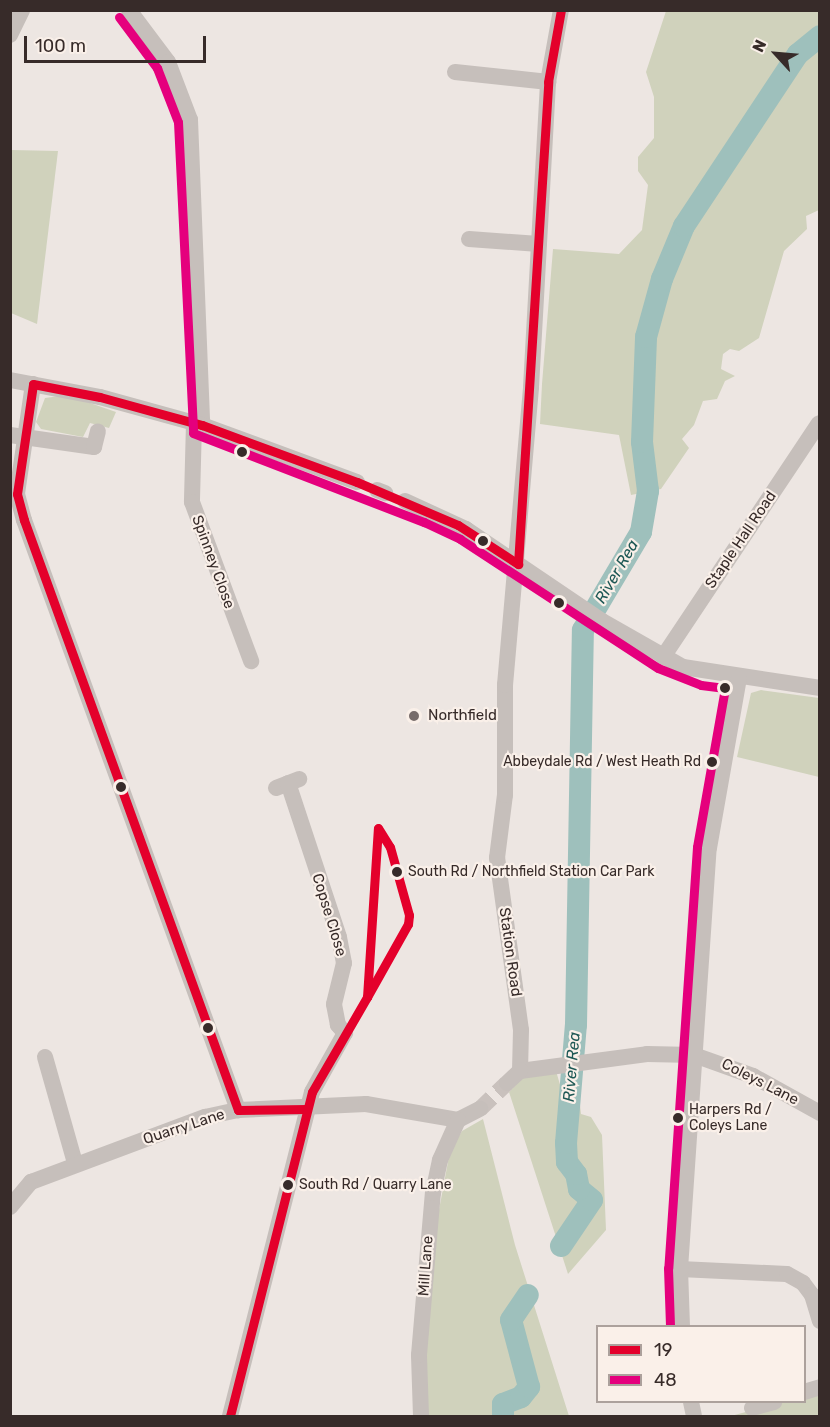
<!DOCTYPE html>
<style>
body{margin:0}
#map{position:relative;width:830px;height:1427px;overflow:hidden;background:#ede6e2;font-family:Rubik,sans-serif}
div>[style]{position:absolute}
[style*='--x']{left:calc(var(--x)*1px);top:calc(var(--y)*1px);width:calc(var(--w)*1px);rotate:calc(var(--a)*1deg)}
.green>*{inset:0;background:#d0d2bc}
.river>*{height:22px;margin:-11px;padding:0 11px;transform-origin:11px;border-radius:11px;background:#9ec0bc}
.minor-tunnel>*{height:16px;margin-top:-8px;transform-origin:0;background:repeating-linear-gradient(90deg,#c9c1bd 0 16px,transparent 0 24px)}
.minor>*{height:16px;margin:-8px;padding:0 8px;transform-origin:8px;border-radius:8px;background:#c6bfbb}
.bus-1>*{height:9px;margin:-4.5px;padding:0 4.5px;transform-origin:4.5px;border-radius:4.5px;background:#e4002b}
.bus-2>*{height:9px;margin:-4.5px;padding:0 4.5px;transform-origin:4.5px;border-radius:4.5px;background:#e5007d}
.dots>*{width:16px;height:16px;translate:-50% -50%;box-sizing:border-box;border:3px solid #faf0e9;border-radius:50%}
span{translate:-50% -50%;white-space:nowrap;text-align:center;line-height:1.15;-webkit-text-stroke:4.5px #faf0e9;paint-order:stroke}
.bus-label{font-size:14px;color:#372b29}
.right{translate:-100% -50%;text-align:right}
.left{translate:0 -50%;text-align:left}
.street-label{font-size:15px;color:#372b29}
.poi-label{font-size:15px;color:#372b29}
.water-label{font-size:16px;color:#1e5855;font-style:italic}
.frame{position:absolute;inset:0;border:12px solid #372b29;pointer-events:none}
.legend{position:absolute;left:596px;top:1325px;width:210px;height:78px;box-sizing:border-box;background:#faf0e9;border:2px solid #aca19c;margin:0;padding:8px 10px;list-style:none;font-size:18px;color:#372b29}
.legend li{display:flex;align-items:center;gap:12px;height:30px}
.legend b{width:30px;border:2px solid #aca19c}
.north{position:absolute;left:746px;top:24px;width:60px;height:60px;-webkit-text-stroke:4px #faf0e9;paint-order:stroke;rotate:296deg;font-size:16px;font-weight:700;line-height:24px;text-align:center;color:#372b29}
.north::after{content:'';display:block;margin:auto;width:21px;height:27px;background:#372b29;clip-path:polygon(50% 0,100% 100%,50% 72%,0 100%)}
.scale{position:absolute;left:24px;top:36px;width:182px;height:27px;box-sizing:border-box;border:3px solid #372b29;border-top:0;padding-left:8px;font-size:18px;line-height:21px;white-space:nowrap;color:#372b29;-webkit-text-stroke:4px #faf0e9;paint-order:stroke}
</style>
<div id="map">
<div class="green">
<div style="clip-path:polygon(666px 11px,819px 11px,819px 210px,806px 216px,807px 229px,784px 251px,759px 338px,739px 351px,730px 349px,723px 354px,721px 369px,735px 376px,725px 381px,717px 399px,703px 401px,694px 425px,682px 439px,689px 448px,661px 489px,631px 495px,619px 435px,540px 424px,542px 384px,553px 249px,619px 254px,642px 230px,648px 185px,638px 171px,638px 157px,654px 138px,654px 97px,646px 72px)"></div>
<div style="clip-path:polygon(11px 150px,58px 151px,37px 324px,11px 313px)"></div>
<div style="clip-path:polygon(67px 395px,116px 412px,109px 428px,90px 423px,83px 437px,41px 429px,36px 422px,45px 398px)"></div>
<div style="clip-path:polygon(761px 690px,819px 698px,819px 777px,737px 757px,751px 693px)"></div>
<div style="clip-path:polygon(556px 1071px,561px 1088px,579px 1097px,581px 1114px,591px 1117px,602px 1135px,606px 1230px,568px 1274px,509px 1092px,524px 1076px)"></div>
<div style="clip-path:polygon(483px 1119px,515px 1245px,569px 1416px,426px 1416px,424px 1355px,436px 1226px,450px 1151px,462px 1131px)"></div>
<div style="clip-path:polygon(819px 1391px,819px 1416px,731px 1416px,783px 1402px,804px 1402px,805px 1395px)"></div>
</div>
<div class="river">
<div style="--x:561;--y:1246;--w:55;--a:-56"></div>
<div style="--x:592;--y:1200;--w:17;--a:-140"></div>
<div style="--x:579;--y:1189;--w:15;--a:-101"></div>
<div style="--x:576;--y:1174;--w:15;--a:-127"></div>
<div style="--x:567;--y:1162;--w:19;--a:-93"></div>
<div style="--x:566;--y:1143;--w:118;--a:-85.2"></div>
<div style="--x:576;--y:1025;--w:395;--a:-89"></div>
<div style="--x:583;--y:630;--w:114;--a:-59.4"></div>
<div style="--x:641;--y:532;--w:42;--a:-80.3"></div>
<div style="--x:648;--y:491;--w:49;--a:-97"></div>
<div style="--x:642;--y:442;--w:105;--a:-87.8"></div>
<div style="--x:646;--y:337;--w:60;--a:-74.6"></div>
<div style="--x:662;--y:279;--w:57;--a:-67.5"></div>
<div style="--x:684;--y:226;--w:206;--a:-56.5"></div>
<div style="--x:798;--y:54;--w:28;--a:-39"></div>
<div style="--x:503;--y:1416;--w:12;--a:-90"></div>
<div style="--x:503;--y:1404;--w:19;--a:-21"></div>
<div style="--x:521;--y:1397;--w:13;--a:-51"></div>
<div style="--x:529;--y:1387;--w:69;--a:-105"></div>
<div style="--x:511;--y:1320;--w:30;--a:-56"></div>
</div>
<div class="minor-tunnel">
<div style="--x:480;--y:1109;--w:37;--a:-44"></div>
</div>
<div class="minor">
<div style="--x:129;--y:10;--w:65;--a:53.1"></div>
<div style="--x:168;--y:62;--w:62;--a:69.2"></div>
<div style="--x:190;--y:120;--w:305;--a:87.7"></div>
<div style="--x:10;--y:35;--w:28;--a:-64"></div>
<div style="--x:455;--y:72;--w:94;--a:6.1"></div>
<div style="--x:469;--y:239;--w:70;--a:4.1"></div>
<div style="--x:10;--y:380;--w:92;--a:10.7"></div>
<div style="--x:100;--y:397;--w:106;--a:15.4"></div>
<div style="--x:202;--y:425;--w:165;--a:20.2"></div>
<div style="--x:33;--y:384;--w:111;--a:98.3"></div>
<div style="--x:17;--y:494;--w:27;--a:75"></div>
<div style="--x:24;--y:520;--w:628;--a:70.06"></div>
<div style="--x:194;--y:423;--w:79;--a:91.5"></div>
<div style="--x:192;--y:502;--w:170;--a:69.6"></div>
<div style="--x:10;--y:435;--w:85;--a:8.1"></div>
<div style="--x:94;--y:447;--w:16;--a:-76"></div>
<div style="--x:377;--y:490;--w:9;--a:21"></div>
<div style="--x:405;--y:501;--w:67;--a:24.7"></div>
<div style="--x:466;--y:529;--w:164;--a:34.1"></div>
<div style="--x:602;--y:621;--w:93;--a:29.6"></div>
<div style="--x:683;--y:667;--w:139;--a:8.7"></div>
<div style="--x:663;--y:657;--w:281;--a:-56.3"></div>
<div style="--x:276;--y:788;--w:25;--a:-21"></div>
<div style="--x:45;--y:1057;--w:110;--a:74.2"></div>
<div style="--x:520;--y:1071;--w:41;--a:-88.6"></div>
<div style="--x:521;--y:1030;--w:174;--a:-97.9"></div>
<div style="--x:497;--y:858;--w:64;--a:-82.8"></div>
<div style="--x:505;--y:795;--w:110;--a:-90"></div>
<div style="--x:505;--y:685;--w:299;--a:-85"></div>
<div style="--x:531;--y:387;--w:305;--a:-86.8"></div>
<div style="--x:548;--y:82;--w:73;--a:-79.8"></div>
<div style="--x:520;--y:1071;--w:128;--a:-7.6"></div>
<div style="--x:647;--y:1054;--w:47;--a:1.2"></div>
<div style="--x:694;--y:1055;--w:63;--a:19.6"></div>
<div style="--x:753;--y:1076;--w:77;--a:28.9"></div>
<div style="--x:507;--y:1083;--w:18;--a:-43"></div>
<div style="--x:10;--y:1207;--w:33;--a:-50"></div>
<div style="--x:31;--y:1182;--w:186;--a:-20.5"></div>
<div style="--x:205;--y:1117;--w:34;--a:-12"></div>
<div style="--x:238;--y:1110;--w:128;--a:-2.7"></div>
<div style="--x:366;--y:1104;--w:93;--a:9.9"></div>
<div style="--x:458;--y:1120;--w:25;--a:-27"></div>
<div style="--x:680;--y:1269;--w:107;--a:2.7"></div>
<div style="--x:787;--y:1274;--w:18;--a:29"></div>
<div style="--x:803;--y:1283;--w:15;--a:53"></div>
<div style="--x:812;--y:1295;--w:27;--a:73"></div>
<div style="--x:682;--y:1326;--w:57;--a:-92"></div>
<div style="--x:680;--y:1269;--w:422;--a:-86.1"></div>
<div style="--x:709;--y:848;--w:173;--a:-80"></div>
<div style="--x:804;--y:1392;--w:17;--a:-17"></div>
<div style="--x:691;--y:1402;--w:14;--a:78"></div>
<div style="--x:752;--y:1408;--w:23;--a:-15"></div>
<div style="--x:230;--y:1416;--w:334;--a:-75.8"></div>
<div style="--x:312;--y:1092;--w:68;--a:-60.8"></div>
<div style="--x:345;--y:1033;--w:11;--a:-131"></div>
<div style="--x:338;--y:1025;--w:21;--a:-101"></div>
<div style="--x:334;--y:1004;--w:42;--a:-76.3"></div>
<div style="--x:344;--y:963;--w:26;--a:-101"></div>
<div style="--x:339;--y:937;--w:162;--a:-108.3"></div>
<div style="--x:421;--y:1416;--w:61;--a:-91.9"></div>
<div style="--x:419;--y:1355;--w:163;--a:-85.1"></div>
<div style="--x:433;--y:1193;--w:34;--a:-78"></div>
<div style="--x:440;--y:1160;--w:44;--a:-65.8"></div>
</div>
<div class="bus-1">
<div style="--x:378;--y:828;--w:22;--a:58"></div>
<div style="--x:390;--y:847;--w:71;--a:74.4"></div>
<div style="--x:409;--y:915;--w:9;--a:96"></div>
<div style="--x:408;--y:924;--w:84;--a:119.3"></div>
<div style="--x:367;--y:997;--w:169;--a:-86.3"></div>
<div style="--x:307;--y:1109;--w:69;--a:179.2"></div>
<div style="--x:238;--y:1110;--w:628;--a:-109.94"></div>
<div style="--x:24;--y:520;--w:27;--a:-105"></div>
<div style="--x:17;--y:494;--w:111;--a:-81.7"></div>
<div style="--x:33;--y:384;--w:68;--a:11"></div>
<div style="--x:100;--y:397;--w:106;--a:15.4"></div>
<div style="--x:202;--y:425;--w:165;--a:20.2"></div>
<div style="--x:357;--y:482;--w:110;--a:23.1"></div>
<div style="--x:458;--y:525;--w:72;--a:33"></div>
<div style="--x:518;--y:564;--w:483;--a:-86.4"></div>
<div style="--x:548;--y:82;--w:73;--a:-79.8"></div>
<div style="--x:230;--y:1416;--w:334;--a:-75.8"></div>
<div style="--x:312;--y:1092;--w:110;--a:-59.9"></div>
</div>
<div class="bus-2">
<div style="--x:119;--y:17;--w:64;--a:53.3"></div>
<div style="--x:157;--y:68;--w:58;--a:68.7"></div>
<div style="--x:178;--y:122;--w:311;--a:87.2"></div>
<div style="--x:193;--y:433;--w:248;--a:21.1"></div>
<div style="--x:424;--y:522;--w:40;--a:25"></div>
<div style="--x:460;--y:539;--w:236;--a:33.1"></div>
<div style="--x:658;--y:668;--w:46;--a:21.6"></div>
<div style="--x:701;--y:685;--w:24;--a:7"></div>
<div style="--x:725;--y:688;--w:161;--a:100"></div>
<div style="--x:697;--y:847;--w:422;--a:93.9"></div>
<div style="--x:668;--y:1268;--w:58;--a:88"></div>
</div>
<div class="dots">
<div style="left:242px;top:452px;background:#372b29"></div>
<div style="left:483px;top:541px;background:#372b29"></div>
<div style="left:559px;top:603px;background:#372b29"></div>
<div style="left:725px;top:688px;background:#372b29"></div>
<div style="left:414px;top:716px;background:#776c6a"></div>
<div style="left:712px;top:762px;background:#372b29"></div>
<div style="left:121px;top:787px;background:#372b29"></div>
<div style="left:397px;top:872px;background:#372b29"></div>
<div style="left:208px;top:1028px;background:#372b29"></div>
<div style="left:678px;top:1118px;background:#372b29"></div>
<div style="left:288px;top:1185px;background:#372b29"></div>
</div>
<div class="bus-label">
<span class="right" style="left:701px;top:762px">Abbeydale Rd / West Heath Rd</span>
<span class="left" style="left:408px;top:872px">South Rd / Northfield Station Car Park</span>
<span class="left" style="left:689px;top:1118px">Harpers Rd /<br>Coleys Lane</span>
<span class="left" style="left:299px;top:1185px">South Rd / Quarry Lane</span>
</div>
<div class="street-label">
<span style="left:741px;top:540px;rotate:-56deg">Staple Hall Road</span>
<span style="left:213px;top:562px;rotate:70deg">Spinney Close</span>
<span style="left:329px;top:915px;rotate:73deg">Copse Close</span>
<span style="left:510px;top:952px;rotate:82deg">Station Road</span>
<span style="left:760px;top:1082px;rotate:27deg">Coleys Lane</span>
<span style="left:184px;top:1127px;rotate:-18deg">Quarry Lane</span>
<span style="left:426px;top:1266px;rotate:-86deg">Mill Lane</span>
</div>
<div class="poi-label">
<span class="left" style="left:428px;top:716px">Northfield</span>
</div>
<div class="water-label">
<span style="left:617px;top:572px;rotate:-60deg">River Rea</span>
<span style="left:572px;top:1067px;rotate:-85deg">River Rea</span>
</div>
<div class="frame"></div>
<ul class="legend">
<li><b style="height:8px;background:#e4002b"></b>19</li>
<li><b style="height:8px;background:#e5007d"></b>48</li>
</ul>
<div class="north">N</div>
<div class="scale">100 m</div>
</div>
